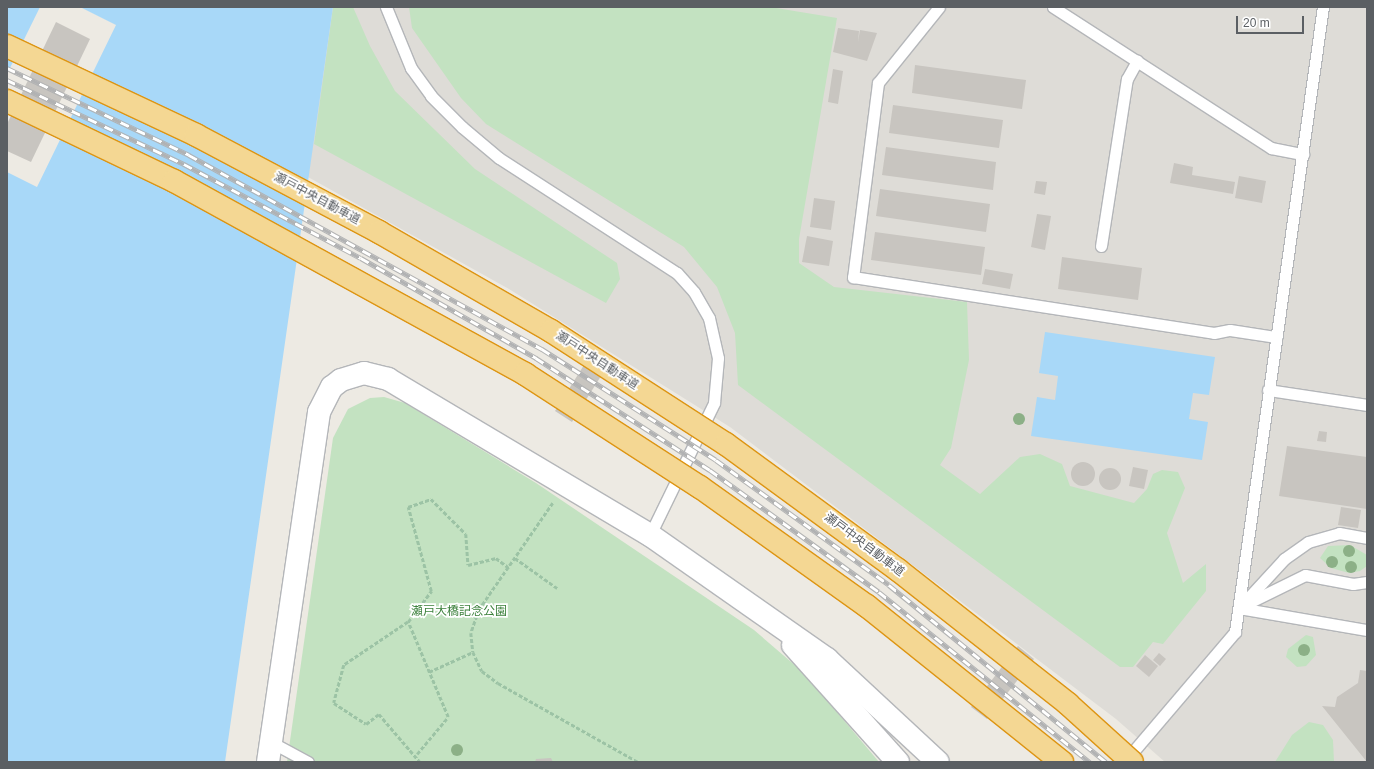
<!DOCTYPE html>
<meta charset="utf-8">
<style>
body{margin:0}
#map{position:relative;width:1374px;height:769px;overflow:hidden;background:#edeae3;font-family:Arial,"Noto Sans JP",sans-serif}
div>[style]{position:absolute}
[style*='--x']{left:calc(var(--x)*1px);top:calc(var(--y)*1px);width:calc(var(--w)*1px);rotate:calc(var(--a)*1deg)}
.industrial>*{inset:0;background:#dedcd7}
.green>*{inset:0;background:#c3e2c1}
.water>*{inset:0;background:#a8d8f8}
.building>*{inset:0;background:#c8c5c0}
.round{border-radius:50%}
.path>*{height:2.5px;margin-top:-1.25px;transform-origin:0;background:repeating-linear-gradient(90deg,#9cc3a5 0 4px,transparent 0 6px)}
.roads{filter:drop-shadow(1px 0 #b4b6b9) drop-shadow(-1px 0 #b4b6b9) drop-shadow(0 1px #b4b6b9) drop-shadow(0 -1px #b4b6b9)}
.service>*{height:11px;margin:-5.5px;padding:0 5.5px;transform-origin:5.5px;border-radius:5.5px;background:#fff}
.tertiary>*{height:22px;margin:-11px;padding:0 11px;transform-origin:11px;border-radius:11px;background:#fff}
.rail>*{height:4.5px;margin-top:-2.25px;transform-origin:0;background:repeating-linear-gradient(90deg,#fff 0 9px,#b1b2b3 0 18px);box-sizing:border-box;border-block:1px solid #b1b2b3}
.bridges{filter:drop-shadow(1px 0 #dd9513) drop-shadow(-1px 0 #dd9513) drop-shadow(0 1px #dd9513) drop-shadow(0 -1px #dd9513)}
.motorway-bridge>*{height:22px;margin:-11px;padding:0 11px;transform-origin:11px;border-radius:11px;background:#f4d793}
.trees>*{width:12px;height:12px;margin:-6px;border-radius:50%;background:#8cb087}
span{translate:-50% -50%;white-space:nowrap;text-align:center;line-height:1.15;-webkit-text-stroke:3.5px #fff;paint-order:stroke}
.street-label{font-size:12px;color:#5b5f63}
.park-label{font-size:12px;color:#3c813c}
.frame{position:absolute;inset:0;border:8px solid #5b5f63;pointer-events:none}
.scale{position:absolute;left:1236px;top:16px;width:68px;height:18px;box-sizing:border-box;border:2px solid #5b5f63;border-top:0;padding-left:5px;font-size:12px;line-height:14px;white-space:nowrap;color:#5b5f63;-webkit-text-stroke:3px #fff;paint-order:stroke}
</style>
<div id="map">
<div class="industrial">
<div style="clip-path:polygon(333px 7px,1367px 7px,1367px 762px,1165px 762px,1116px 719px,730px 427px,509px 289px,308px 177px)"></div>
</div>
<div class="green">
<div style="clip-path:polygon(333px 7px,353px 7px,370px 46px,395px 91px,475px 169px,617px 263px,620px 279px,606px 303px,314px 144px)"></div>
<div style="clip-path:polygon(409px 7px,770px 7px,837px 18px,799px 239px,799px 263px,834px 287px,967px 302px,969px 360px,951px 448px,940px 465px,980px 494px,1020px 457px,1040px 454px,1062px 464px,1070px 486px,1134px 503px,1147px 489px,1153px 474px,1162px 470px,1178px 472px,1185px 488px,1167px 533px,1183px 583px,1206px 564px,1206px 591px,1163px 644px,1153px 642px,1133px 667px,1120px 667px,738px 385px,735px 333px,717px 287px,684px 247px,486px 124px,461px 98px,412px 28px)"></div>
<div style="clip-path:polygon(384px 397px,405px 403px,536px 483px,754px 630px,804px 673px,879px 762px,287px 762px,333px 438px,348px 409px,370px 398px)"></div>
<div style="clip-path:polygon(1350px 545px,1367px 555px,1367px 566px,1360px 571px,1349px 573px,1331px 568px,1320px 558px,1328px 546px)"></div>
<div style="clip-path:polygon(1306px 635px,1313px 637px,1316px 655px,1306px 666px,1297px 667px,1286px 657px,1288px 649px)"></div>
<div style="clip-path:polygon(1309px 722px,1323px 725px,1333px 740px,1334px 762px,1275px 762px,1292px 735px)"></div>
</div>
<div class="water">
<div style="clip-path:polygon(7px 7px,40px 7px,7px 74px)"></div>
<div style="clip-path:polygon(80px 7px,333px 7px,225px 762px,7px 762px,7px 172px,37px 187px,116px 25px)"></div>
<div style="clip-path:polygon(1045px 332px,1215px 357px,1209px 395px,1193px 393px,1189px 419px,1208px 422px,1202px 460px,1031px 436px,1037px 397px,1055px 400px,1058px 376px,1039px 373px)"></div>
</div>
<div class="building">
<div style="clip-path:polygon(56px 22px,90px 39px,31px 162px,7px 151px,7px 124px)"></div>
<div style="clip-path:polygon(838px 28px,859px 31px,858px 42px,860px 30px,877px 33px,867px 61px,833px 52px)"></div>
<div style="clip-path:polygon(915px 65px,1026px 80px,1022px 109px,912px 93px)"></div>
<div style="clip-path:polygon(833px 69px,843px 71px,838px 104px,828px 102px)"></div>
<div style="clip-path:polygon(893px 105px,1003px 120px,999px 148px,889px 133px)"></div>
<div style="clip-path:polygon(886px 147px,996px 162px,993px 190px,882px 175px)"></div>
<div style="clip-path:polygon(1174px 163px,1193px 167px,1192px 175px,1235px 182px,1233px 194px,1170px 183px)"></div>
<div style="clip-path:polygon(1239px 176px,1266px 181px,1262px 203px,1235px 198px)"></div>
<div style="clip-path:polygon(1036px 181px,1047px 182px,1045px 195px,1034px 193px)"></div>
<div style="clip-path:polygon(880px 189px,990px 204px,986px 232px,876px 216px)"></div>
<div style="clip-path:polygon(814px 198px,835px 201px,831px 230px,810px 227px)"></div>
<div style="clip-path:polygon(1037px 214px,1051px 216px,1045px 250px,1031px 247px)"></div>
<div style="clip-path:polygon(875px 232px,985px 247px,981px 275px,871px 260px)"></div>
<div style="clip-path:polygon(807px 236px,833px 241px,829px 266px,802px 262px)"></div>
<div style="clip-path:polygon(1062px 257px,1142px 268px,1138px 300px,1058px 289px)"></div>
<div style="clip-path:polygon(985px 269px,1013px 274px,1010px 289px,982px 284px)"></div>
<div style="clip-path:polygon(596px 346px,613px 357px,572px 422px,555px 411px)"></div>
<div style="clip-path:polygon(1319px 431px,1327px 432px,1326px 442px,1317px 441px)"></div>
<div style="clip-path:polygon(1287px 446px,1367px 457px,1367px 509px,1279px 496px)"></div>
<div class="round" style="left:1071px;top:462px;width:24px;height:24px"></div>
<div style="clip-path:polygon(1133px 467px,1148px 470px,1144px 489px,1129px 486px)"></div>
<div class="round" style="left:1099px;top:468px;width:22px;height:22px"></div>
<div style="clip-path:polygon(1341px 507px,1361px 510px,1358px 528px,1338px 525px)"></div>
<div style="clip-path:polygon(1018px 646px,1034px 659px,987px 719px,971px 707px)"></div>
<div style="clip-path:polygon(1159px 653px,1166px 659px,1160px 666px,1153px 660px)"></div>
<div style="clip-path:polygon(1145px 655px,1158px 666px,1149px 677px,1136px 666px)"></div>
<div style="clip-path:polygon(1360px 670px,1367px 671px,1367px 762px,1322px 706px,1335px 707px,1337px 697px,1358px 683px)"></div>
<div style="clip-path:polygon(551px 758px,553px 762px,535px 762px,536px 759px)"></div>
</div>
<div class="path">
<div style="--x:553;--y:503;--w:130;--a:124.7"></div>
<div style="--x:479;--y:610;--w:24;--a:109"></div>
<div style="--x:471;--y:633;--w:19;--a:84"></div>
<div style="--x:473;--y:652;--w:21;--a:65"></div>
<div style="--x:482;--y:671;--w:20;--a:37"></div>
<div style="--x:498;--y:683;--w:161;--a:29.4"></div>
<div style="--x:515;--y:558;--w:52;--a:35.5"></div>
<div style="--x:408;--y:622;--w:39;--a:-53"></div>
<div style="--x:431;--y:591;--w:87;--a:-105.3"></div>
<div style="--x:408;--y:507;--w:24;--a:-19"></div>
<div style="--x:431;--y:499;--w:49;--a:45"></div>
<div style="--x:466;--y:534;--w:31;--a:86"></div>
<div style="--x:468;--y:565;--w:29;--a:-14"></div>
<div style="--x:496;--y:558;--w:15;--a:37"></div>
<div style="--x:429;--y:672;--w:48;--a:-24.4"></div>
<div style="--x:417;--y:754;--w:48;--a:-50"></div>
<div style="--x:448;--y:717;--w:103;--a:-112.8"></div>
<div style="--x:408;--y:622;--w:77;--a:146.1"></div>
<div style="--x:344;--y:665;--w:39;--a:105"></div>
<div style="--x:334;--y:703;--w:38;--a:33"></div>
<div style="--x:366;--y:724;--w:16;--a:-38"></div>
<div style="--x:379;--y:714;--w:63;--a:49.5"></div>
</div>
<div class="roads">
<div class="service">
<div style="--x:386;--y:7;--w:66;--a:67.7"></div>
<div style="--x:411;--y:68;--w:34;--a:54"></div>
<div style="--x:431;--y:96;--w:44;--a:45"></div>
<div style="--x:462;--y:127;--w:48;--a:40"></div>
<div style="--x:499;--y:158;--w:212;--a:32.9"></div>
<div style="--x:677;--y:273;--w:25;--a:48"></div>
<div style="--x:694;--y:292;--w:30;--a:60"></div>
<div style="--x:709;--y:318;--w:41;--a:77.3"></div>
<div style="--x:718;--y:358;--w:45;--a:95.1"></div>
<div style="--x:714;--y:403;--w:147;--a:115.9"></div>
<div style="--x:939;--y:7;--w:97;--a:128.8"></div>
<div style="--x:878;--y:83;--w:196;--a:97.3"></div>
<div style="--x:853;--y:277;--w:365;--a:8.8"></div>
<div style="--x:1214;--y:333;--w:16;--a:-11"></div>
<div style="--x:1230;--y:330;--w:47;--a:8.7"></div>
<div style="--x:1053;--y:7;--w:260;--a:32.9"></div>
<div style="--x:1271;--y:148;--w:33;--a:11"></div>
<div style="--x:1101;--y:246;--w:169;--a:-81.2"></div>
<div style="--x:1127;--y:79;--w:21;--a:-61"></div>
<div style="--x:1268;--y:390;--w:100;--a:8.6"></div>
<div style="--x:1244;--y:605;--w:68;--a:-26.2"></div>
<div style="--x:1305;--y:575;--w:49;--a:10.6"></div>
<div style="--x:1353;--y:584;--w:14;--a:-8"></div>
<div style="--x:1239;--y:608;--w:67;--a:-47.4"></div>
<div style="--x:1284;--y:559;--w:29;--a:-35"></div>
<div style="--x:1308;--y:542;--w:32;--a:-16"></div>
<div style="--x:1339;--y:533;--w:28;--a:10"></div>
<div style="--x:1239;--y:608;--w:130;--a:9.8"></div>
<div style="--x:271;--y:742;--w:42;--a:28.4"></div>
<div style="--x:1126;--y:760;--w:168;--a:-49.6"></div>
<div style="--x:1235;--y:632;--w:631;--a:-81.99"></div>
</div>
<div class="tertiary">
<div style="--x:793;--y:645;--w:157;--a:48.1"></div>
<div style="--x:268;--y:762;--w:354;--a:-81.7"></div>
<div style="--x:319;--y:412;--w:28;--a:-63"></div>
<div style="--x:332;--y:387;--w:11;--a:-38"></div>
<div style="--x:341;--y:380;--w:24;--a:-17"></div>
<div style="--x:364;--y:373;--w:25;--a:14"></div>
<div style="--x:388;--y:379;--w:305;--a:30.8"></div>
<div style="--x:650;--y:535;--w:216;--a:35"></div>
<div style="--x:827;--y:659;--w:151;--a:42.9"></div>
</div>
</div>
<div class="rail">
<div style="--x:7;--y:68;--w:202;--a:25.5"></div>
<div style="--x:189;--y:155;--w:403;--a:28.8"></div>
<div style="--x:542;--y:349;--w:206;--a:32.5"></div>
<div style="--x:716;--y:460;--w:213;--a:35.8"></div>
<div style="--x:889;--y:585;--w:280;--a:39.2"></div>
<div style="--x:7;--y:80;--w:196;--a:25.4"></div>
<div style="--x:184;--y:164;--w:200;--a:28"></div>
<div style="--x:361;--y:258;--w:202;--a:29.7"></div>
<div style="--x:536;--y:358;--w:207;--a:32.8"></div>
<div style="--x:710;--y:470;--w:208;--a:35.8"></div>
<div style="--x:879;--y:592;--w:271;--a:38.9"></div>
</div>
<div class="bridges">
<div class="motorway-bridge">
<div style="--x:7;--y:46;--w:209;--a:25.2"></div>
<div style="--x:196;--y:135;--w:207;--a:27.9"></div>
<div style="--x:379;--y:232;--w:198;--a:29.9"></div>
<div style="--x:551;--y:331;--w:208;--a:32.9"></div>
<div style="--x:726;--y:444;--w:213;--a:36.2"></div>
<div style="--x:898;--y:570;--w:216;--a:38.2"></div>
<div style="--x:1068;--y:704;--w:86;--a:42.2"></div>
<div style="--x:7;--y:101;--w:185;--a:25.6"></div>
<div style="--x:174;--y:181;--w:401;--a:28.8"></div>
<div style="--x:525;--y:374;--w:208;--a:32.9"></div>
<div style="--x:700;--y:487;--w:205;--a:35.5"></div>
<div style="--x:867;--y:606;--w:250;--a:38.7"></div>
</div>
</div>
<div class="trees">
<div style="left:1019px;top:419px"></div>
<div style="left:1349px;top:551px"></div>
<div style="left:1332px;top:562px"></div>
<div style="left:1351px;top:567px"></div>
<div style="left:1304px;top:650px"></div>
<div style="left:457px;top:750px"></div>
</div>
<div class="street-label">
<span style="left:317px;top:199px;rotate:28deg">瀬戸中央自動車道</span>
<span style="left:597px;top:361px;rotate:33deg">瀬戸中央自動車道</span>
<span style="left:864px;top:545px;rotate:37deg">瀬戸中央自動車道</span>
</div>
<div class="park-label">
<span style="left:459px;top:612px">瀬戸大橋記念公園</span>
</div>
<div class="frame"></div>
<div class="scale">20 m</div>
</div>
